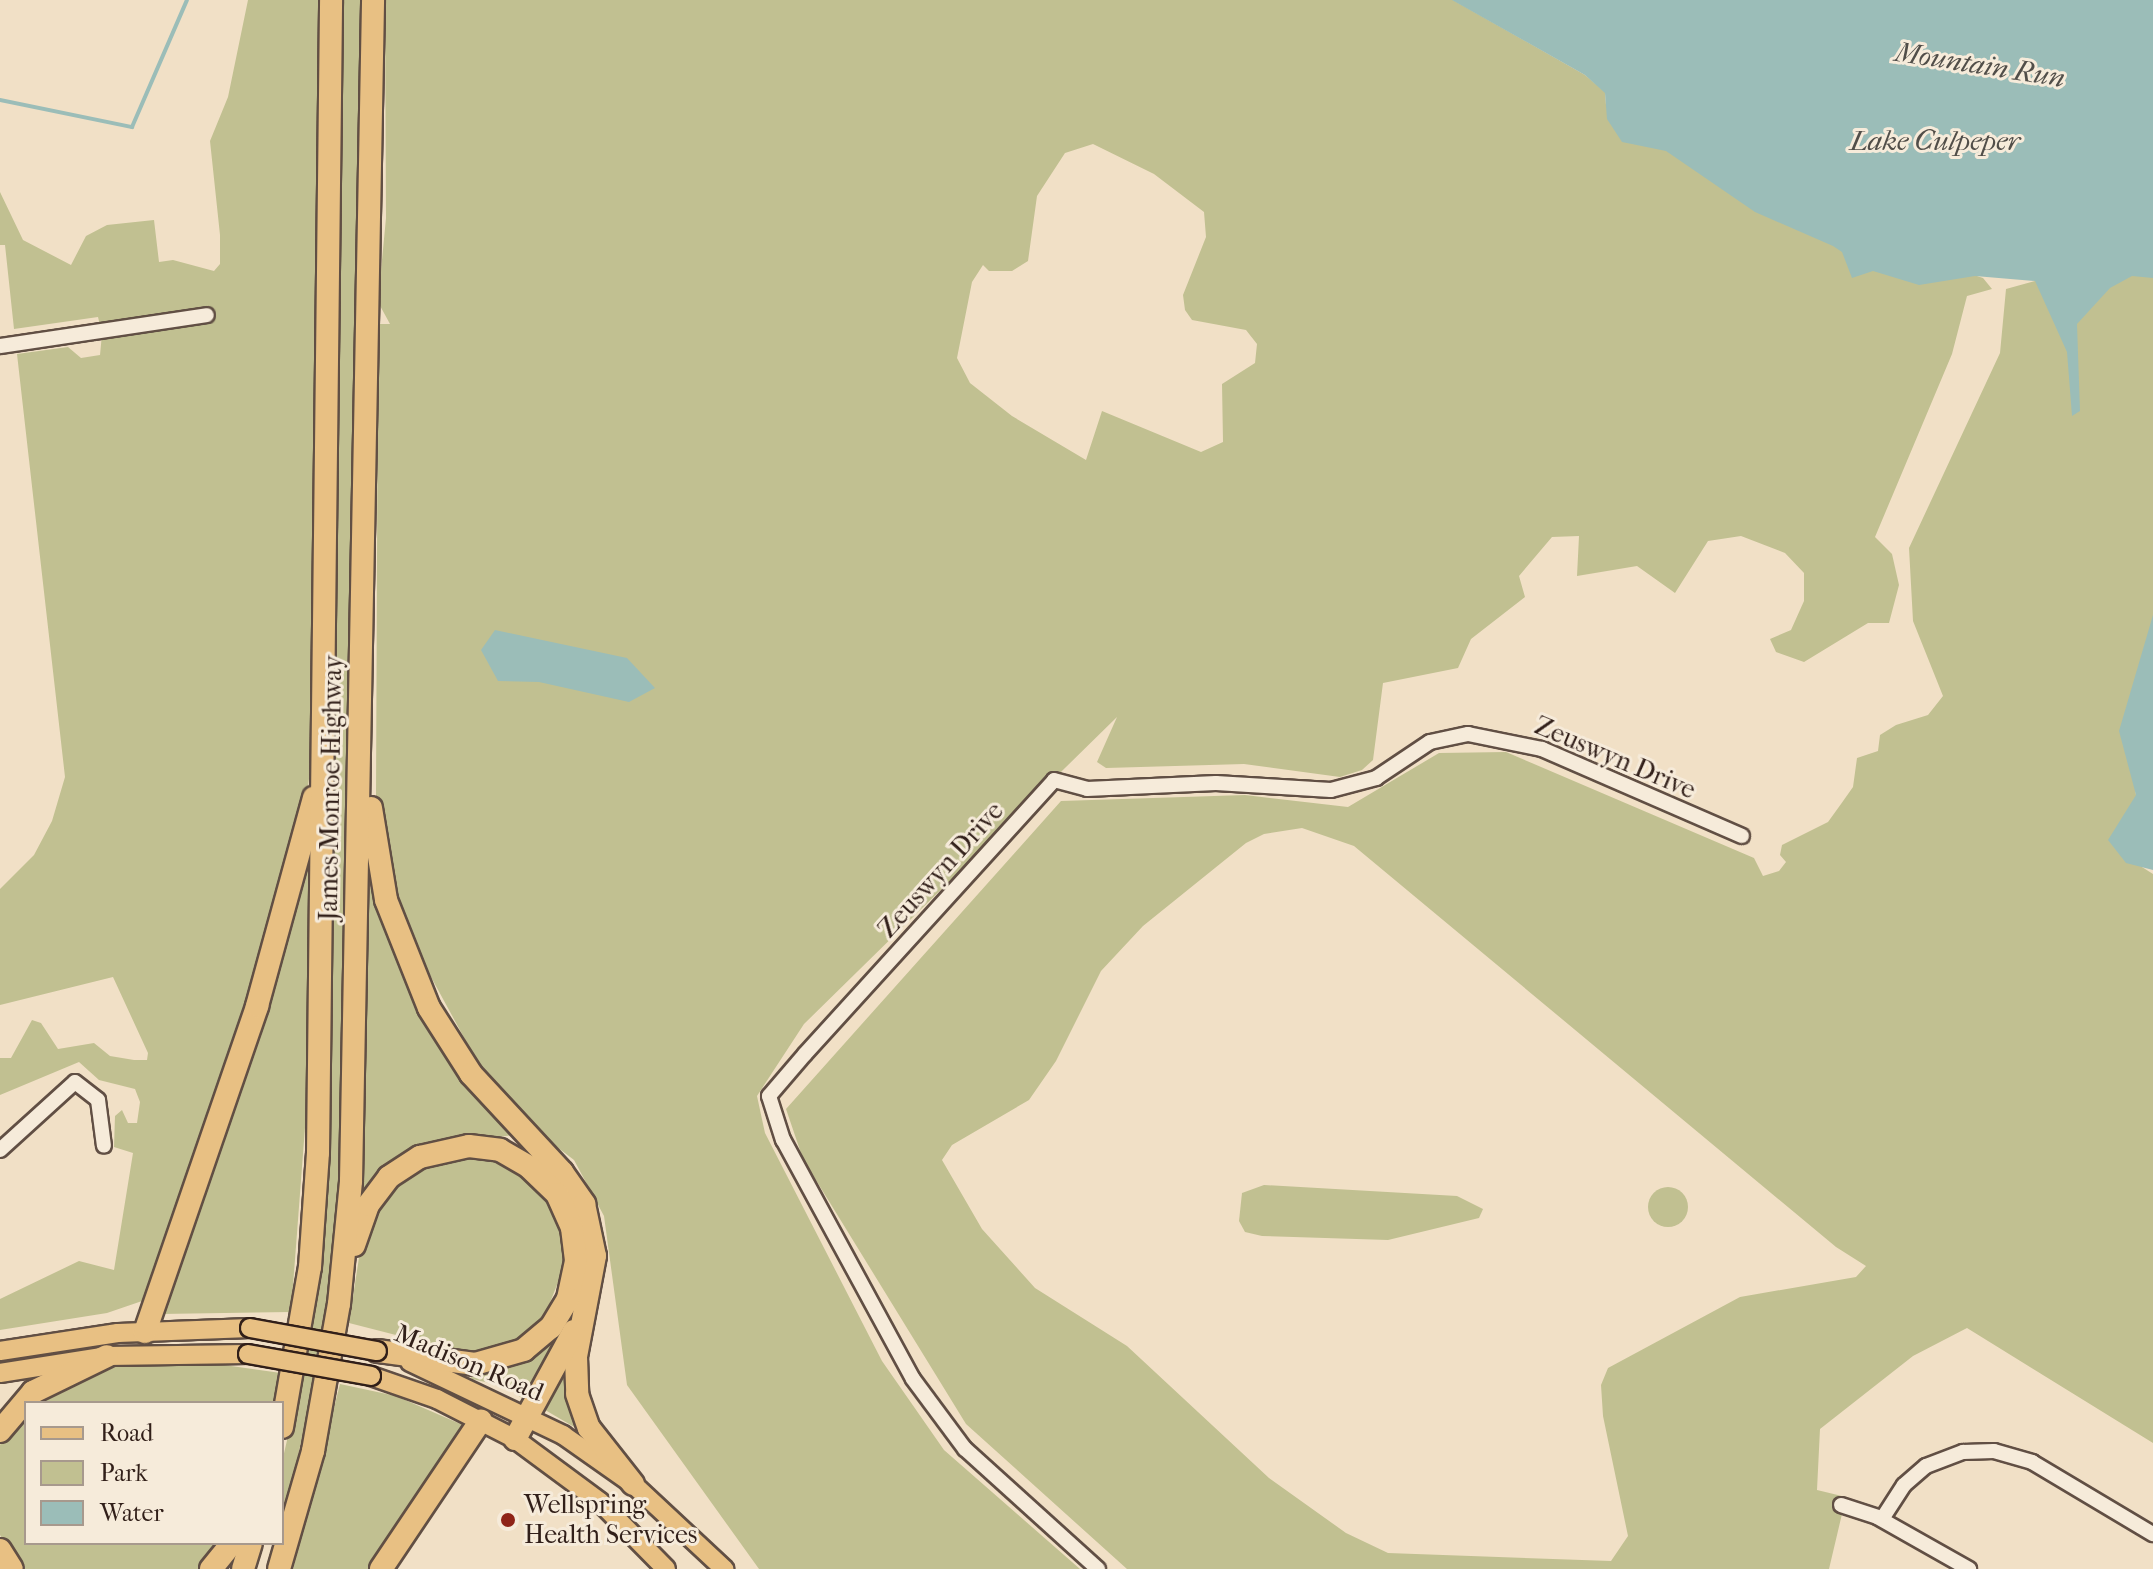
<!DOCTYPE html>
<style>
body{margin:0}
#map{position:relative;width:2153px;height:1569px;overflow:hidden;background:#f1e0c6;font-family:"IM FELL French Canon",serif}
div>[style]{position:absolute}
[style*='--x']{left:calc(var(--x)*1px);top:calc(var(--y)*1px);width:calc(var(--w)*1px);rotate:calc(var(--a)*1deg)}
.green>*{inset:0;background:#c1c091}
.round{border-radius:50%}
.water>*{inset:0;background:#9bbdb8}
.stream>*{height:4px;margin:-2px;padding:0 2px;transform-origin:2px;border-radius:2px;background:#9bbdb8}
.roads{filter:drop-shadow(2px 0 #614f44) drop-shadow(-2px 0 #614f44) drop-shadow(0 2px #614f44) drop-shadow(0 -2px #614f44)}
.minor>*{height:14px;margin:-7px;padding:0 7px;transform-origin:7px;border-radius:7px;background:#f6ebda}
.major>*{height:18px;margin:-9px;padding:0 9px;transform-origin:9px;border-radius:9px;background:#e8c083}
.highway>*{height:22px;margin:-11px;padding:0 11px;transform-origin:11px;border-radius:11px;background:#e8c083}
.bridges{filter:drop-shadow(2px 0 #311f19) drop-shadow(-2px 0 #311f19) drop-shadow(0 2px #311f19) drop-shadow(0 -2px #311f19)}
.major-bridge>*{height:18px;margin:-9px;padding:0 9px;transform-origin:9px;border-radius:9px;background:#e8c083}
.dots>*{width:22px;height:22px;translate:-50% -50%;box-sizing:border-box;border:4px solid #f6ebda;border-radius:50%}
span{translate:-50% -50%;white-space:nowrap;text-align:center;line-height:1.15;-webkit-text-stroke:6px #f6ebda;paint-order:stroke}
.street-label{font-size:26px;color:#311f19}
.poi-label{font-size:26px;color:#311f19}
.left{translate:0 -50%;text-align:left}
.water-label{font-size:28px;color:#514e49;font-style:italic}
.legend{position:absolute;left:24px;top:1401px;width:260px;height:144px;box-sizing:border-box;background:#f6ebda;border:2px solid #a7998d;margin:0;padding:10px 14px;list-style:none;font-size:24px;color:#311f19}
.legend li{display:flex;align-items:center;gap:16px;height:40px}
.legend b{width:40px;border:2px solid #a7998d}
</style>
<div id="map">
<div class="green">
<div style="clip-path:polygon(248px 0,320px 0,312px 757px,298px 859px,145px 1300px,107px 1313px,0 1330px,0 1299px,79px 1261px,114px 1270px,133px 1153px,114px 1147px,115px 1116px,122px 1110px,128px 1123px,137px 1123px,140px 1102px,135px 1089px,99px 1080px,79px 1062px,0 1095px,0 1058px,11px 1058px,32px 1020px,41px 1023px,58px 1049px,94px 1043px,110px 1056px,134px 1060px,147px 1060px,148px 1053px,113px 977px,0 1005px,0 889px,34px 855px,52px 821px,65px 777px,17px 354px,68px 347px,81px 358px,100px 355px,102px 334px,98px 317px,14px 329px,5px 245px,0 245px,0 192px,23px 240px,71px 265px,86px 236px,107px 225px,154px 220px,159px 262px,173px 260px,214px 271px,220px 264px,220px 235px,210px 141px,228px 97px)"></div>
<div style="clip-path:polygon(341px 0,364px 0,345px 1117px,330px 1310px,282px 1529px,282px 1462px,297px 1397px,328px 1136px)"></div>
<div style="clip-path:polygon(evenodd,385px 0,1453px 0,1585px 75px,1605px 92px,1606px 105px,1941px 264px,1983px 278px,1992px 289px,1967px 296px,1952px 354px,1875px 537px,1892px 554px,1899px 585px,1889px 623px,1868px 623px,1804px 662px,1776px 652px,1770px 639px,1791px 630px,1804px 601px,1804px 573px,1785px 553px,1741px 536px,1708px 541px,1675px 593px,1637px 566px,1577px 576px,1579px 536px,1552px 537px,1519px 576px,1525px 597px,1471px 639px,1458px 668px,1383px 683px,1373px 760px,1362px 770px,1340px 777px,1244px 764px,1106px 768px,1097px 762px,1117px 717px,804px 1024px,757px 1096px,765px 1133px,882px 1361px,944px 1450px,1080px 1569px,759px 1569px,627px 1385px,604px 1216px,574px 1160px,523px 1121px,504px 1099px,480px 1067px,412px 942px,390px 875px,376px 795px,378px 324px,390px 324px,378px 302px,386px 218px,385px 0,1093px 144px,1154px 174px,1204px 212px,1206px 237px,1183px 295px,1185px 310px,1192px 320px,1246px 330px,1257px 344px,1255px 363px,1222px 384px,1223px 442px,1201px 452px,1102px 411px,1086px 460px,1012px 416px,970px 383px,957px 358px,972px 282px,983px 265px,989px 271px,1012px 271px,1028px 261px,1037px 196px,1065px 153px,1093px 144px)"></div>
<div style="clip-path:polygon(evenodd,2153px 272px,2153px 678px,2126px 724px,2136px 795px,2134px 862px,2153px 874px,2153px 1443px,1967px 1328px,1913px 1356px,1820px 1429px,1817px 1490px,1846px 1497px,1829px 1569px,1127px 1569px,966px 1424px,803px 1159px,786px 1109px,1061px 801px,1245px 795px,1348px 807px,1439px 753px,1506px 752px,1754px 858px,1763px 876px,1779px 871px,1786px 862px,1780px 855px,1782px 845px,1828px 822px,1841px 804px,1853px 787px,1857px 758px,1878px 751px,1880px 735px,1896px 725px,1928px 715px,1943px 696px,1913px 621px,1909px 548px,2000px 353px,2006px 289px,2035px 281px,2153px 272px,1302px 828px,1354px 846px,1836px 1247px,1866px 1266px,1856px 1277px,1740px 1297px,1608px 1368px,1601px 1385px,1603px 1416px,1628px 1536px,1611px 1561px,1388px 1553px,1346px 1533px,1269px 1478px,1127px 1346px,1035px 1288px,982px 1229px,942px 1160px,952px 1145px,1029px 1100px,1056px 1061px,1101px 971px,1143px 926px,1246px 843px,1264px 834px,1302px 828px)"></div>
<div style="clip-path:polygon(310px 846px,309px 1075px,291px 1312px,161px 1314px)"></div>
<div style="clip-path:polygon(379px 881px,390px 922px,514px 1135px,428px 1145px,368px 1191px,363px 1187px,365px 892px)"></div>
<div style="clip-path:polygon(448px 1153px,508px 1162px,558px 1209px,567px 1260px,543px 1320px,508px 1346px,474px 1355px,349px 1323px,360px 1251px,385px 1189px)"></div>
<div style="clip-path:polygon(1264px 1185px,1457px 1196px,1483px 1209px,1479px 1218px,1388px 1240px,1262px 1236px,1245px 1232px,1239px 1221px,1242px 1193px)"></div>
<div class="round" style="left:1648px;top:1187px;width:40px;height:40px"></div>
<div style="clip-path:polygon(554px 1341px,561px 1347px,527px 1402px,507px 1387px,472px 1379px,468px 1372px,529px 1358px)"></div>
<div style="clip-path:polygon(568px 1358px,593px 1438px,540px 1407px)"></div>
<div style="clip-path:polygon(130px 1365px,224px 1365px,281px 1373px,274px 1403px,29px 1403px,100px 1369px)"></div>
<div style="clip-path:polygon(340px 1384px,396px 1396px,465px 1426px,376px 1569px,293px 1569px)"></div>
<div style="clip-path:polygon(26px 1406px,26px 1543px,223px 1543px,204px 1569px,20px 1569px,0 1535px,0 1445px)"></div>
</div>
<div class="water">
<div style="clip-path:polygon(1452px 0,2153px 0,2153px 278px,2132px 276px,2110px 288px,2077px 324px,2080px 411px,2072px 416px,2067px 352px,2035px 281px,1975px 276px,1919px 285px,1873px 271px,1852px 278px,1842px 252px,1833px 246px,1755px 212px,1666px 151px,1622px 142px,1607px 119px,1605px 93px,1585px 75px)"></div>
<div style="clip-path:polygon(2153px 615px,2153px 870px,2126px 863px,2108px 840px,2136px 795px,2119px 731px)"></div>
<div style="clip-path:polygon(495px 630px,627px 658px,655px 688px,629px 702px,539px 682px,498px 681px,481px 650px)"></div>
</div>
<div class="stream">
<div style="--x:0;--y:100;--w:135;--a:11.6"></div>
<div style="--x:132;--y:127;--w:138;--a:-66.6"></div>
</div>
<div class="roads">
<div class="minor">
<div style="--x:0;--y:346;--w:209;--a:-8.5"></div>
<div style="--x:0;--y:1150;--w:101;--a:-42.2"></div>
<div style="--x:75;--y:1082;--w:29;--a:38"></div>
<div style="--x:98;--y:1100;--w:46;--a:82.6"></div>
<div style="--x:1841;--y:1505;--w:38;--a:18"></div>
<div style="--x:1877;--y:1517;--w:106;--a:29.5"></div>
<div style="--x:1882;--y:1519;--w:40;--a:-57.1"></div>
<div style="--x:1904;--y:1485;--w:29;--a:-41"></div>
<div style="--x:1926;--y:1466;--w:40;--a:-21"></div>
<div style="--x:1963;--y:1452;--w:31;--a:-2"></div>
<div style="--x:1994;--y:1451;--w:40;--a:16"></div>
<div style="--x:2032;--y:1462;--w:141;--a:30.8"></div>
<div style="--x:1098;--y:1569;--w:179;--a:-137.9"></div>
<div style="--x:965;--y:1449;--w:87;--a:-126.6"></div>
<div style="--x:913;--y:1379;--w:272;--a:-118.5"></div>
<div style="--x:783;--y:1140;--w:46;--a:-107.7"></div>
<div style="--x:769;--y:1096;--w:55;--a:-49.4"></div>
<div style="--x:805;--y:1054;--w:370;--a:-47.7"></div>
<div style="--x:1054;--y:780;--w:34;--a:15"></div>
<div style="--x:1087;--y:789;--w:129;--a:-2.7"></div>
<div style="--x:1216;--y:783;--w:115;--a:3.5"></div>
<div style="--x:1331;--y:790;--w:47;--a:-14.9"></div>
<div style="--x:1376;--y:778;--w:65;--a:-33.7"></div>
<div style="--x:1430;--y:742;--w:39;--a:-12"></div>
<div style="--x:1468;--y:734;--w:76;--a:11.5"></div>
<div style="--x:1542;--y:749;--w:218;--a:23.5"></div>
</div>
<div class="major">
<div style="--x:0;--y:1351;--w:119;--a:-8.7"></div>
<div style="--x:118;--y:1333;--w:132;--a:-2.2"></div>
<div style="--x:410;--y:1362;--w:170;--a:25.5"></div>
<div style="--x:563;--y:1435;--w:85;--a:35"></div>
<div style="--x:633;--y:1484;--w:125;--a:43"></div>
<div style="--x:0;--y:1373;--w:108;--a:-9"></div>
<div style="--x:107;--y:1356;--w:141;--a:-0.8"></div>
<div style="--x:371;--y:1376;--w:70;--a:19.2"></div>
<div style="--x:437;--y:1399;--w:88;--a:27.1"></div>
<div style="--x:515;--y:1439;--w:106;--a:36.5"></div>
<div style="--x:600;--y:1502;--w:94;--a:45.4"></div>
</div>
<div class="highway">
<div style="--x:371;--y:808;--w:93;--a:80.7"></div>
<div style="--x:386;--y:900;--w:116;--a:68.3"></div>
<div style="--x:429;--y:1008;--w:78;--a:57.5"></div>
<div style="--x:471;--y:1074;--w:134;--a:47.1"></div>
<div style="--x:562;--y:1172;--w:39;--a:55"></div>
<div style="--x:584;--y:1204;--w:53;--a:78.1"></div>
<div style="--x:595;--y:1256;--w:103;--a:100.7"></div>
<div style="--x:576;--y:1357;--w:37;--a:88"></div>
<div style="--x:577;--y:1394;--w:36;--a:71"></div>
<div style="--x:589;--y:1428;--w:71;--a:51.8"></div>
<div style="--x:354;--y:1245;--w:42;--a:-70.7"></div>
<div style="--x:368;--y:1205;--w:35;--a:-53"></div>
<div style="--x:389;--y:1177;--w:37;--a:-33"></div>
<div style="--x:420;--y:1157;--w:50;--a:-12.7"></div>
<div style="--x:469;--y:1146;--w:31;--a:7"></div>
<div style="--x:500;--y:1150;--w:34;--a:30"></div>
<div style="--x:529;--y:1167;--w:39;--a:44"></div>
<div style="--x:557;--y:1194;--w:37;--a:66"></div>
<div style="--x:572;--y:1228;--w:33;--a:83"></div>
<div style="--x:576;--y:1261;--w:39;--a:102"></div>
<div style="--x:568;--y:1299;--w:33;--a:121"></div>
<div style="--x:551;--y:1327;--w:35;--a:140"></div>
<div style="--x:524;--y:1350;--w:51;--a:164.1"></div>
<div style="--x:475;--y:1364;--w:99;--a:-172.4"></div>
<div style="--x:145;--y:1332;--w:345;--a:-71"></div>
<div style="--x:257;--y:1006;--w:216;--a:-74.7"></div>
<div style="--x:282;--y:1427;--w:162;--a:-80.1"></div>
<div style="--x:310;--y:1267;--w:114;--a:-86"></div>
<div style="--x:318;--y:1153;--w:1153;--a:-89.35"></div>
<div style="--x:0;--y:1431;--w:51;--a:-49.8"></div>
<div style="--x:33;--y:1392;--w:82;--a:-25.9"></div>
<div style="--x:515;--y:1439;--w:123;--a:-61.4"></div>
<div style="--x:0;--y:1550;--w:22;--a:58"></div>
<div style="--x:211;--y:1569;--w:33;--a:-51"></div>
<div style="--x:243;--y:1569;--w:27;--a:-73"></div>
<div style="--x:279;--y:1569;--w:123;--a:-73.9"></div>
<div style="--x:313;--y:1451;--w:149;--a:-80"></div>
<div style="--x:339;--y:1304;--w:124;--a:-84.4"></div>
<div style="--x:351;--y:1181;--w:1181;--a:-88.93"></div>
<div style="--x:381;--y:1569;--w:179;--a:-56.1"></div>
</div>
</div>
<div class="bridges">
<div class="major-bridge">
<div style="--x:250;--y:1328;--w:129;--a:10.3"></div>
<div style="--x:248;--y:1354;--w:125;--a:10.1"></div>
</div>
</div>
<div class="dots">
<div style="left:508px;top:1520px;background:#8f2418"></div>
</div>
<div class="street-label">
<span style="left:1615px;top:758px;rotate:23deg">Zeuswyn Drive</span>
<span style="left:331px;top:788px;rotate:-89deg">James Monroe Highway</span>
<span style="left:941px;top:870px;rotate:-48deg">Zeuswyn Drive</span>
<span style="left:469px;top:1363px;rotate:23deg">Madison Road</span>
</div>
<div class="poi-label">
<span class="left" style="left:524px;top:1520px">Wellspring<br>Health Services</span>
</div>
<div class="water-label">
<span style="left:1980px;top:65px;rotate:9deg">Mountain Run</span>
<span style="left:1935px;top:141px">Lake Culpeper</span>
</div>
<ul class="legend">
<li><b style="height:10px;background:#e8c083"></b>Road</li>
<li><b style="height:22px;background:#c1c091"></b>Park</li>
<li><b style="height:22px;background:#9bbdb8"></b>Water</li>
</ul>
</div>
